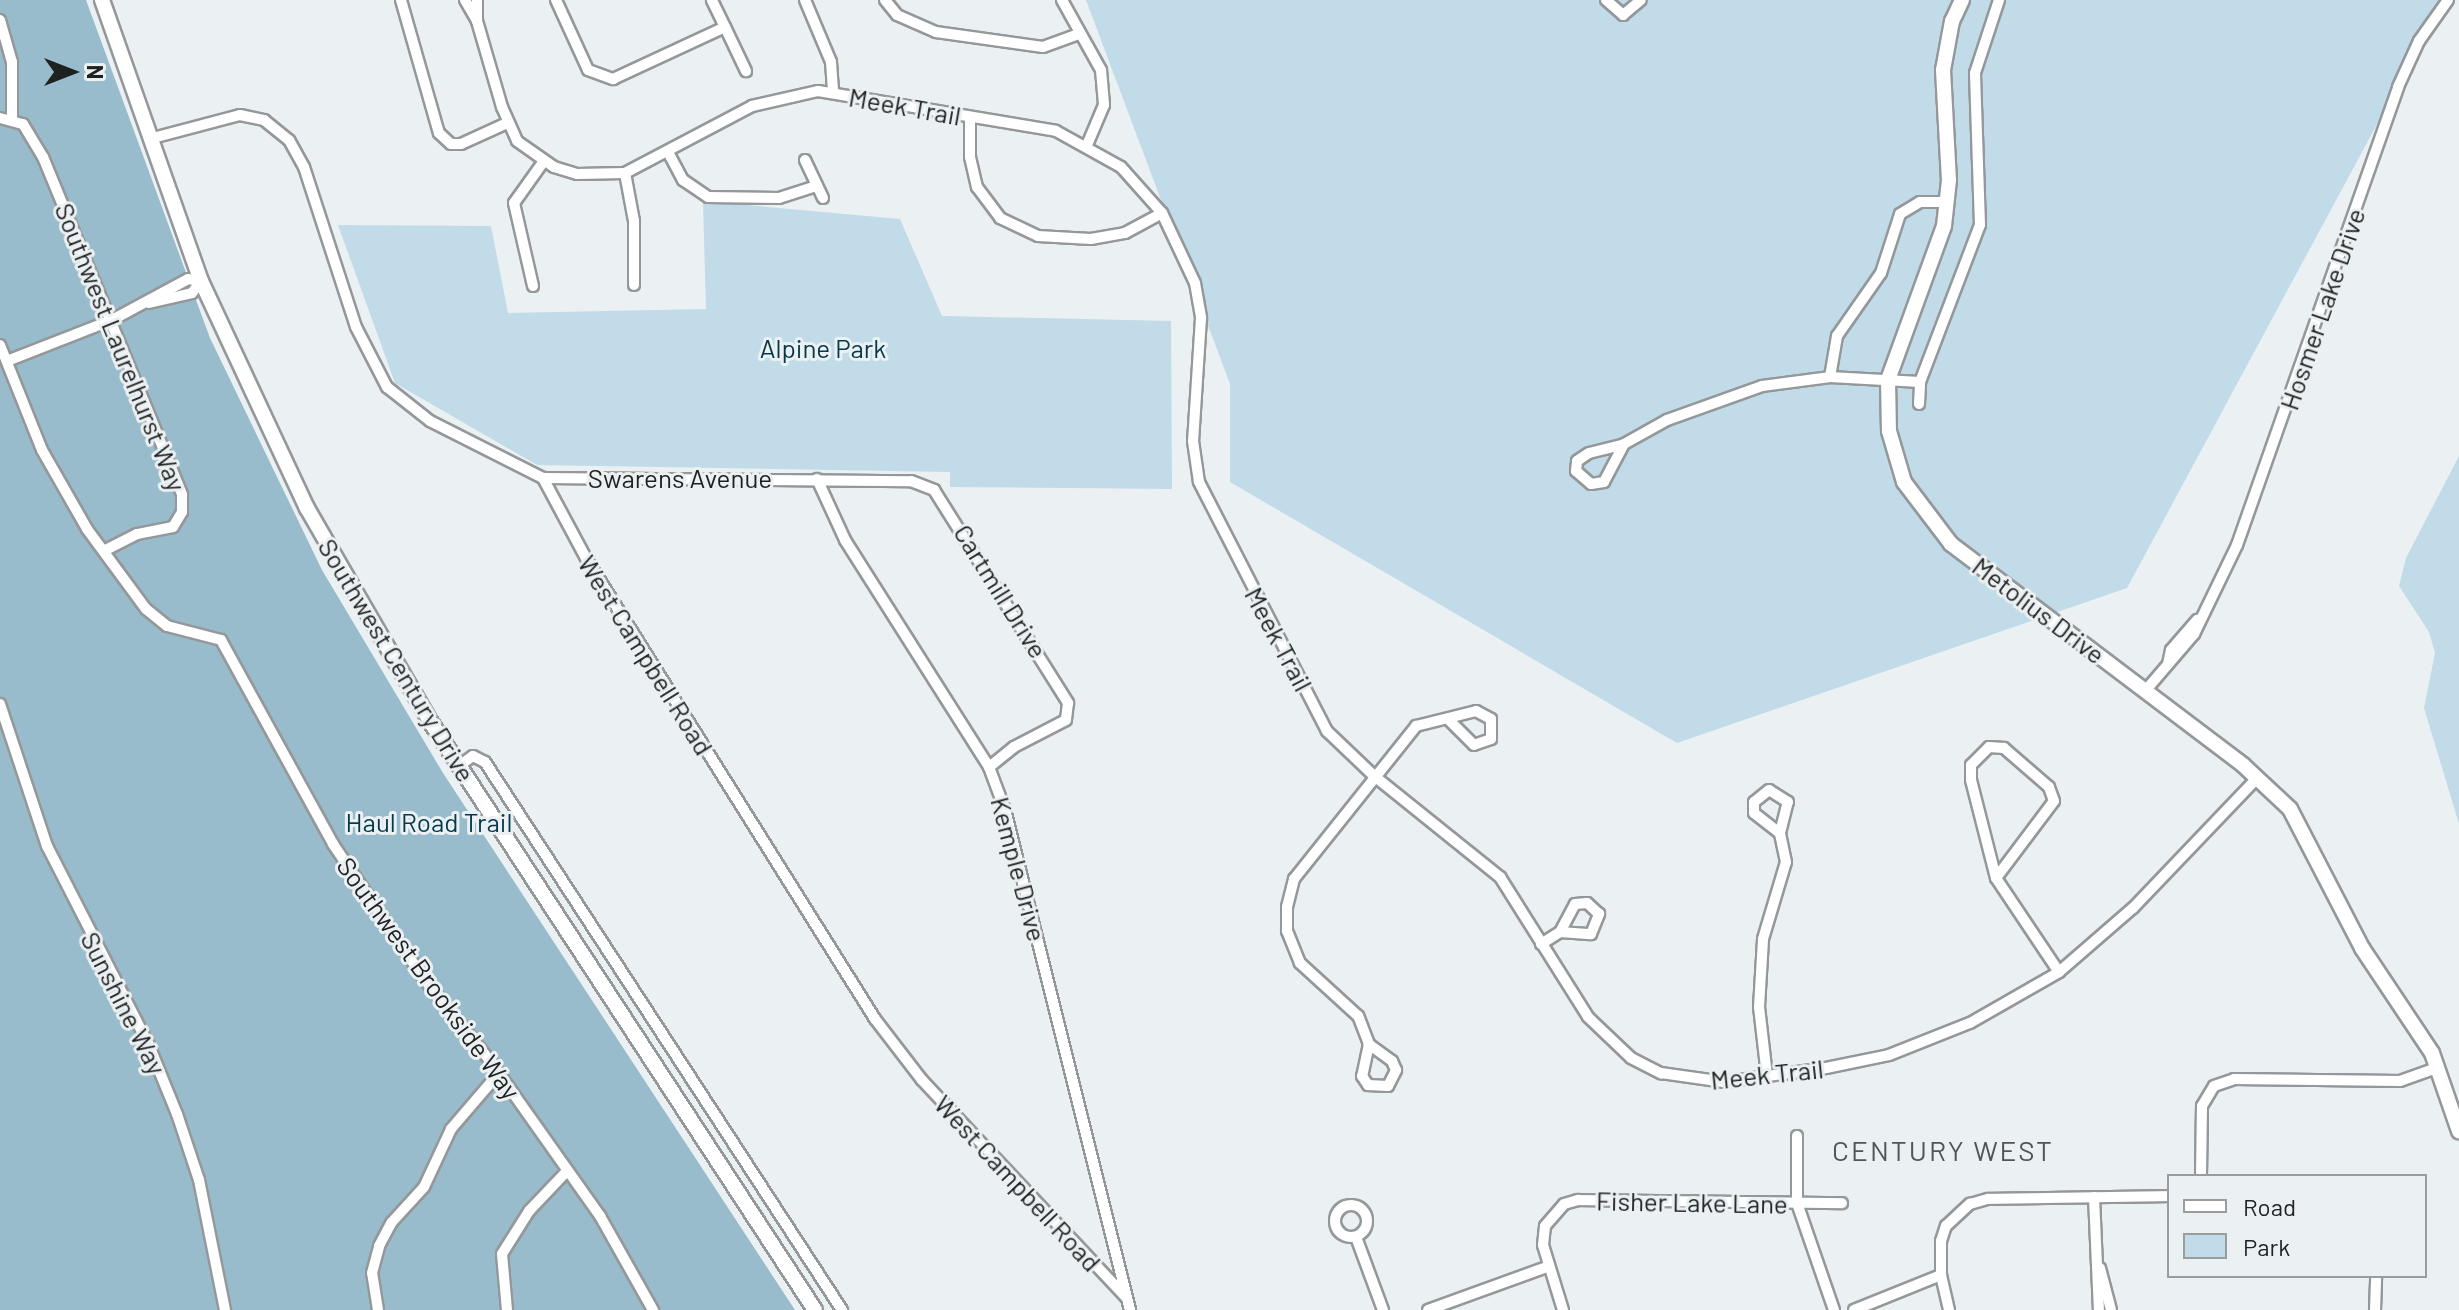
<!DOCTYPE html>
<style>
body{margin:0}
#map{position:relative;width:2459px;height:1310px;overflow:hidden;background:#ebf0f2;font-family:Barlow,sans-serif}
div>[style]{position:absolute}
[style*='--x']{left:calc(var(--x)*1px);top:calc(var(--y)*1px);width:calc(var(--w)*1px);rotate:calc(var(--a)*1deg)}
.green>*{inset:0;background:#c1dbe8}
.forest>*{inset:0;background:#99bccc}
.roads{filter:drop-shadow(2px 0 #94989a) drop-shadow(-2px 0 #94989a) drop-shadow(0 2px #94989a) drop-shadow(0 -2px #94989a)}
.street>*{height:10px;margin:-5px;padding:0 5px;transform-origin:5px;border-radius:5px;background:#fff}
.street>.ring{margin:-5px;padding:0;box-sizing:content-box;background:none;border:10px solid #fff;border-radius:50%}
.secondary>*{height:14px;margin:-7px;padding:0 7px;transform-origin:7px;border-radius:7px;background:#fff}
span{translate:-50% -50%;white-space:nowrap;text-align:center;line-height:1.15;-webkit-text-stroke:6px #ebf0f2;paint-order:stroke}
.street-label{font-size:26px;color:#1f2021}
.park-label{font-size:26px;color:#05384a}
.neighbourhood-label{font-size:28px;color:#525557;letter-spacing:2px}
.legend{position:absolute;left:2167px;top:1174px;width:260px;height:104px;box-sizing:border-box;background:#ebf0f2;border:2px solid #999d9e;margin:0;padding:10px 14px;list-style:none;font-size:24px;color:#1f2021}
.legend li{display:flex;align-items:center;gap:16px;height:40px}
.legend b{width:40px;border:2px solid #999d9e}
.north{position:absolute;left:32px;top:32px;width:80px;height:80px;-webkit-text-stroke:6px #ebf0f2;paint-order:stroke;rotate:90deg;font-size:22px;font-weight:700;line-height:32px;text-align:center;color:#1f2021}
.north::after{content:'';display:block;margin:auto;width:28px;height:36px;background:#1f2021;clip-path:polygon(50% 0,100% 100%,50% 72%,0 100%)}
</style>
<div id="map">
<div class="green">
<div style="clip-path:polygon(1086px 0,2444px 0,2127px 588px,1677px 743px,1230px 482px,1230px 384px)"></div>
<div style="clip-path:polygon(703px 201px,900px 219px,942px 316px,1171px 321px,1172px 489px,950px 487px,950px 472px,537px 465px,395px 383px,338px 225px,491px 226px,508px 313px,706px 309px)"></div>
<div style="clip-path:polygon(2459px 456px,2459px 824px,2424px 708px,2435px 653px,2429px 632px,2399px 586px,2406px 558px)"></div>
</div>
<div class="forest">
<div style="clip-path:polygon(0 0,86px 0,210px 338px,322px 570px,443px 773px,795px 1310px,0 1310px)"></div>
</div>
<div class="roads">
<div class="street">
<div style="--x:401;--y:0;--w:138;--a:74.1"></div>
<div style="--x:439;--y:133;--w:16;--a:43"></div>
<div style="--x:451;--y:144;--w:10;--a:0"></div>
<div style="--x:461;--y:144;--w:51;--a:-24.5"></div>
<div style="--x:465;--y:0;--w:24;--a:60"></div>
<div style="--x:477;--y:0;--w:21;--a:90"></div>
<div style="--x:477;--y:21;--w:90;--a:73.8"></div>
<div style="--x:502;--y:107;--w:37;--a:66"></div>
<div style="--x:517;--y:141;--w:45;--a:35.1"></div>
<div style="--x:554;--y:167;--w:24;--a:17"></div>
<div style="--x:577;--y:174;--w:48;--a:-1.2"></div>
<div style="--x:625;--y:173;--w:144;--a:-27.8"></div>
<div style="--x:752;--y:106;--w:68;--a:-12.8"></div>
<div style="--x:818;--y:91;--w:241;--a:9.5"></div>
<div style="--x:1056;--y:131;--w:74;--a:29"></div>
<div style="--x:1121;--y:167;--w:62;--a:48.3"></div>
<div style="--x:1162;--y:213;--w:77;--a:64.8"></div>
<div style="--x:1195;--y:283;--w:36;--a:80"></div>
<div style="--x:1201;--y:318;--w:123;--a:93.7"></div>
<div style="--x:1193;--y:441;--w:41;--a:81.7"></div>
<div style="--x:1199;--y:482;--w:280;--a:62.8"></div>
<div style="--x:1327;--y:731;--w:64;--a:43.7"></div>
<div style="--x:1373;--y:775;--w:163;--a:38.8"></div>
<div style="--x:1500;--y:877;--w:165;--a:57.8"></div>
<div style="--x:1588;--y:1017;--w:59;--a:43.6"></div>
<div style="--x:1631;--y:1058;--w:34;--a:27"></div>
<div style="--x:1661;--y:1073;--w:64;--a:8.1"></div>
<div style="--x:1724;--y:1082;--w:103;--a:-7.8"></div>
<div style="--x:1826;--y:1068;--w:64;--a:-11.7"></div>
<div style="--x:1889;--y:1055;--w:87;--a:-21.6"></div>
<div style="--x:1970;--y:1023;--w:103;--a:-29.8"></div>
<div style="--x:2059;--y:972;--w:98;--a:-40.9"></div>
<div style="--x:2133;--y:908;--w:181;--a:-46.3"></div>
<div style="--x:556;--y:0;--w:77;--a:65.4"></div>
<div style="--x:588;--y:70;--w:27;--a:20"></div>
<div style="--x:613;--y:79;--w:123;--a:-24.9"></div>
<div style="--x:725;--y:27;--w:30;--a:-116"></div>
<div style="--x:805;--y:0;--w:67;--a:67.2"></div>
<div style="--x:831;--y:62;--w:31;--a:86"></div>
<div style="--x:885;--y:0;--w:19;--a:51"></div>
<div style="--x:897;--y:15;--w:43;--a:23.6"></div>
<div style="--x:936;--y:32;--w:108;--a:8"></div>
<div style="--x:1043;--y:47;--w:38;--a:-20"></div>
<div style="--x:1062;--y:0;--w:80;--a:60.9"></div>
<div style="--x:1101;--y:70;--w:35;--a:85"></div>
<div style="--x:1104;--y:105;--w:43;--a:113"></div>
<div style="--x:1606;--y:0;--w:23;--a:41"></div>
<div style="--x:1623;--y:15;--w:23;--a:-40"></div>
<div style="--x:0;--y:20;--w:44;--a:74.1"></div>
<div style="--x:12;--y:62;--w:55;--a:90"></div>
<div style="--x:725;--y:27;--w:49;--a:64.5"></div>
<div style="--x:0;--y:118;--w:24;--a:15"></div>
<div style="--x:23;--y:124;--w:39;--a:59"></div>
<div style="--x:43;--y:157;--w:365;--a:67.6"></div>
<div style="--x:182;--y:495;--w:17;--a:90"></div>
<div style="--x:182;--y:512;--w:17;--a:121"></div>
<div style="--x:173;--y:527;--w:37;--a:169"></div>
<div style="--x:137;--y:534;--w:37;--a:153"></div>
<div style="--x:970;--y:119;--w:38;--a:90"></div>
<div style="--x:970;--y:157;--w:31;--a:77"></div>
<div style="--x:977;--y:187;--w:39;--a:53"></div>
<div style="--x:1000;--y:218;--w:42;--a:25.3"></div>
<div style="--x:1038;--y:236;--w:53;--a:3.2"></div>
<div style="--x:1091;--y:239;--w:35;--a:-10"></div>
<div style="--x:1125;--y:233;--w:42;--a:-28.4"></div>
<div style="--x:149;--y:139;--w:94;--a:-14.8"></div>
<div style="--x:240;--y:115;--w:25;--a:12"></div>
<div style="--x:264;--y:120;--w:32;--a:39"></div>
<div style="--x:289;--y:140;--w:31;--a:61"></div>
<div style="--x:304;--y:167;--w:168;--a:72"></div>
<div style="--x:356;--y:327;--w:68;--a:62.7"></div>
<div style="--x:387;--y:387;--w:55;--a:38.3"></div>
<div style="--x:430;--y:421;--w:127;--a:26.8"></div>
<div style="--x:543;--y:478;--w:93;--a:61.8"></div>
<div style="--x:587;--y:560;--w:542;--a:57.89"></div>
<div style="--x:875;--y:1019;--w:77;--a:52.4"></div>
<div style="--x:922;--y:1080;--w:299;--a:46.8"></div>
<div style="--x:668;--y:152;--w:32;--a:62"></div>
<div style="--x:683;--y:180;--w:30;--a:34"></div>
<div style="--x:708;--y:197;--w:71;--a:0.8"></div>
<div style="--x:779;--y:198;--w:40;--a:-18"></div>
<div style="--x:805;--y:160;--w:42;--a:64.7"></div>
<div style="--x:625;--y:173;--w:49;--a:79.4"></div>
<div style="--x:634;--y:221;--w:64;--a:90"></div>
<div style="--x:533;--y:286;--w:85;--a:-102.9"></div>
<div style="--x:514;--y:203;--w:52;--a:-54.5"></div>
<div style="--x:149;--y:303;--w:44;--a:-13.1"></div>
<div style="--x:192;--y:293;--w:15;--a:-53"></div>
<div style="--x:0;--y:345;--w:113;--a:68.2"></div>
<div style="--x:42;--y:450;--w:91;--a:60.3"></div>
<div style="--x:87;--y:529;--w:99;--a:53.6"></div>
<div style="--x:146;--y:609;--w:27;--a:39"></div>
<div style="--x:167;--y:626;--w:56;--a:14.5"></div>
<div style="--x:221;--y:640;--w:233;--a:61.2"></div>
<div style="--x:333;--y:844;--w:163;--a:56"></div>
<div style="--x:424;--y:979;--w:107;--a:51.1"></div>
<div style="--x:491;--y:1062;--w:189;--a:54.7"></div>
<div style="--x:600;--y:1216;--w:108;--a:60.6"></div>
<div style="--x:7;--y:361;--w:113;--a:-21.3"></div>
<div style="--x:112;--y:320;--w:86;--a:-28.3"></div>
<div style="--x:188;--y:279;--w:13;--a:9"></div>
<div style="--x:1830;--y:377;--w:42;--a:-80.3"></div>
<div style="--x:1837;--y:336;--w:77;--a:-55.1"></div>
<div style="--x:1881;--y:273;--w:62;--a:-72.1"></div>
<div style="--x:1900;--y:214;--w:23;--a:-31"></div>
<div style="--x:1920;--y:202;--w:27;--a:0"></div>
<div style="--x:1919;--y:404;--w:22;--a:-87"></div>
<div style="--x:1920;--y:382;--w:168;--a:-69.1"></div>
<div style="--x:1980;--y:225;--w:152;--a:-91.9"></div>
<div style="--x:1975;--y:73;--w:77;--a:-71.8"></div>
<div style="--x:1624;--y:444;--w:43;--a:117.8"></div>
<div style="--x:1604;--y:482;--w:13;--a:171"></div>
<div style="--x:1591;--y:484;--w:20;--a:-139"></div>
<div style="--x:1576;--y:471;--w:10;--a:-84"></div>
<div style="--x:1577;--y:461;--w:14;--a:-34"></div>
<div style="--x:1589;--y:453;--w:36;--a:-14"></div>
<div style="--x:1624;--y:444;--w:49;--a:-29.2"></div>
<div style="--x:1667;--y:420;--w:101;--a:-19.7"></div>
<div style="--x:1762;--y:386;--w:69;--a:-7.5"></div>
<div style="--x:1830;--y:377;--w:90;--a:3.2"></div>
<div style="--x:543;--y:478;--w:368;--a:0.5"></div>
<div style="--x:911;--y:481;--w:25;--a:21"></div>
<div style="--x:934;--y:490;--w:252;--a:57.8"></div>
<div style="--x:1068;--y:703;--w:17;--a:97"></div>
<div style="--x:1066;--y:720;--w:59;--a:152.6"></div>
<div style="--x:1014;--y:747;--w:32;--a:141"></div>
<div style="--x:817;--y:479;--w:67;--a:65.3"></div>
<div style="--x:845;--y:540;--w:269;--a:57.6"></div>
<div style="--x:989;--y:767;--w:46;--a:69.6"></div>
<div style="--x:1005;--y:810;--w:515;--a:75.96"></div>
<div style="--x:2168;--y:664;--w:14;--a:-78"></div>
<div style="--x:2171;--y:650;--w:40;--a:-49"></div>
<div style="--x:2146;--y:690;--w:74;--a:-49.4"></div>
<div style="--x:2194;--y:634;--w:99;--a:-64.2"></div>
<div style="--x:2237;--y:545;--w:485;--a:-70.6"></div>
<div style="--x:2398;--y:87;--w:51;--a:-65.5"></div>
<div style="--x:2419;--y:41;--w:50;--a:-54.7"></div>
<div style="--x:0;--y:704;--w:150;--a:71.7"></div>
<div style="--x:47;--y:846;--w:221;--a:62.9"></div>
<div style="--x:148;--y:1043;--w:77;--a:67.8"></div>
<div style="--x:177;--y:1114;--w:70;--a:71.6"></div>
<div style="--x:199;--y:1180;--w:133;--a:78.7"></div>
<div style="--x:459;--y:766;--w:17;--a:-36"></div>
<div style="--x:473;--y:756;--w:13;--a:27"></div>
<div style="--x:485;--y:762;--w:654;--a:56.92"></div>
<div style="--x:1996;--y:878;--w:96;--a:-53"></div>
<div style="--x:2054;--y:801;--w:15;--a:-110"></div>
<div style="--x:2049;--y:787;--w:60;--a:-139.1"></div>
<div style="--x:2004;--y:748;--w:15;--a:-176"></div>
<div style="--x:1989;--y:747;--w:25;--a:135"></div>
<div style="--x:1971;--y:765;--w:15;--a:90"></div>
<div style="--x:1971;--y:780;--w:101;--a:75.7"></div>
<div style="--x:1996;--y:878;--w:113;--a:56.2"></div>
<div style="--x:1541;--y:944;--w:22;--a:-32"></div>
<div style="--x:1560;--y:932;--w:31;--a:4"></div>
<div style="--x:1591;--y:934;--w:22;--a:-68"></div>
<div style="--x:1599;--y:914;--w:16;--a:-137"></div>
<div style="--x:1587;--y:903;--w:12;--a:175"></div>
<div style="--x:1575;--y:904;--w:32;--a:118"></div>
<div style="--x:1369;--y:1044;--w:33;--a:102"></div>
<div style="--x:1362;--y:1076;--w:11;--a:56"></div>
<div style="--x:1368;--y:1085;--w:20;--a:3"></div>
<div style="--x:1388;--y:1086;--w:18;--a:-63"></div>
<div style="--x:1396;--y:1070;--w:10;--a:-114"></div>
<div style="--x:1392;--y:1061;--w:29;--a:-144"></div>
<div style="--x:1369;--y:1044;--w:30;--a:-111"></div>
<div style="--x:1358;--y:1016;--w:79;--a:-137.6"></div>
<div style="--x:1300;--y:963;--w:35;--a:-112"></div>
<div style="--x:1287;--y:931;--w:24;--a:-90"></div>
<div style="--x:1287;--y:907;--w:29;--a:-76"></div>
<div style="--x:1294;--y:879;--w:196;--a:-51.4"></div>
<div style="--x:1416;--y:726;--w:62;--a:-14"></div>
<div style="--x:1476;--y:711;--w:17;--a:28"></div>
<div style="--x:1491;--y:719;--w:20;--a:90"></div>
<div style="--x:1491;--y:739;--w:18;--a:161"></div>
<div style="--x:1474;--y:745;--w:34;--a:-135"></div>
<div style="--x:1767;--y:1076;--w:69;--a:-96.6"></div>
<div style="--x:1759;--y:1007;--w:68;--a:-86.6"></div>
<div style="--x:1763;--y:939;--w:80;--a:-73.4"></div>
<div style="--x:1786;--y:862;--w:30;--a:-102"></div>
<div style="--x:1780;--y:833;--w:32;--a:-76"></div>
<div style="--x:1788;--y:802;--w:22;--a:-148"></div>
<div style="--x:1769;--y:790;--w:19;--a:141"></div>
<div style="--x:1754;--y:802;--w:11;--a:90"></div>
<div style="--x:1754;--y:813;--w:33;--a:38"></div>
<div style="--x:1797;--y:1136;--w:67;--a:90"></div>
<div style="--x:1797;--y:1203;--w:113;--a:70.9"></div>
<div style="--x:2201;--y:1176;--w:70;--a:-89.2"></div>
<div style="--x:2202;--y:1106;--w:23;--a:-59"></div>
<div style="--x:2214;--y:1086;--w:21;--a:-19"></div>
<div style="--x:2234;--y:1079;--w:166;--a:0.7"></div>
<div style="--x:2400;--y:1081;--w:41;--a:-19.7"></div>
<div style="--x:2094;--y:1197;--w:113;--a:87.5"></div>
<div class="ring" style="left:1335px;top:1205px;width:22px;height:22px"></div>
<div style="--x:1356;--y:1237;--w:78;--a:69.7"></div>
<div style="--x:2100;--y:1268;--w:43;--a:75.3"></div>
<div style="--x:378;--y:1310;--w:37;--a:-99"></div>
<div style="--x:372;--y:1273;--w:28;--a:-75"></div>
<div style="--x:379;--y:1246;--w:27;--a:-62"></div>
<div style="--x:392;--y:1222;--w:47;--a:-47.6"></div>
<div style="--x:424;--y:1187;--w:64;--a:-65"></div>
<div style="--x:451;--y:1129;--w:74;--a:-49.4"></div>
<div style="--x:507;--y:1310;--w:56;--a:-95.1"></div>
<div style="--x:502;--y:1254;--w:51;--a:-57.9"></div>
<div style="--x:529;--y:1211;--w:54;--a:-46.5"></div>
<div style="--x:1428;--y:1310;--w:127;--a:-19.9"></div>
<div style="--x:1563;--y:1310;--w:68;--a:-107.1"></div>
<div style="--x:1543;--y:1245;--w:19;--a:-84"></div>
<div style="--x:1545;--y:1226;--w:29;--a:-49"></div>
<div style="--x:1564;--y:1204;--w:15;--a:-16"></div>
<div style="--x:1578;--y:1200;--w:264;--a:0.7"></div>
<div style="--x:1854;--y:1310;--w:94;--a:-21.9"></div>
<div style="--x:1949;--y:1310;--w:36;--a:-103"></div>
<div style="--x:1941;--y:1275;--w:34;--a:-90"></div>
<div style="--x:1941;--y:1241;--w:16;--a:-72"></div>
<div style="--x:1946;--y:1226;--w:33;--a:-43"></div>
<div style="--x:1970;--y:1204;--w:19;--a:-16"></div>
<div style="--x:1988;--y:1199;--w:181;--a:-0.9"></div>
<div style="--x:2375;--y:1310;--w:34;--a:-88"></div>
</div>
<div class="secondary">
<div style="--x:102;--y:0;--w:298;--a:70.6"></div>
<div style="--x:201;--y:281;--w:251;--a:65"></div>
<div style="--x:307;--y:508;--w:242;--a:60"></div>
<div style="--x:428;--y:718;--w:707;--a:56.83"></div>
<div style="--x:1962;--y:0;--w:23;--a:115"></div>
<div style="--x:1952;--y:21;--w:50;--a:100.4"></div>
<div style="--x:1943;--y:70;--w:110;--a:86.9"></div>
<div style="--x:1949;--y:180;--w:46;--a:96.2"></div>
<div style="--x:1944;--y:226;--w:164;--a:110"></div>
<div style="--x:1888;--y:380;--w:51;--a:88.9"></div>
<div style="--x:1889;--y:431;--w:53;--a:73.6"></div>
<div style="--x:1904;--y:482;--w:78;--a:52.8"></div>
<div style="--x:1951;--y:544;--w:366;--a:37.1"></div>
<div style="--x:2243;--y:765;--w:64;--a:43.1"></div>
<div style="--x:2290;--y:809;--w:157;--a:62.6"></div>
<div style="--x:2362;--y:948;--w:126;--a:56.3"></div>
<div style="--x:2432;--y:1053;--w:83;--a:70.9"></div>
</div>
</div>
<div class="street-label">
<span style="left:905px;top:106px;rotate:10deg">Meek Trail</span>
<span style="left:2322px;top:309px;rotate:-71deg">Hosmer Lake Drive</span>
<span style="left:121px;top:347px;rotate:68deg">Southwest Laurelhurst Way</span>
<span style="left:680px;top:478px">Swarens Avenue</span>
<span style="left:1001px;top:591px;rotate:58deg">Cartmill Drive</span>
<span style="left:2039px;top:610px;rotate:37deg">Metolius Drive</span>
<span style="left:1279px;top:639px;rotate:62deg">Meek Trail</span>
<span style="left:646px;top:655px;rotate:58deg">West Campbell Road</span>
<span style="left:397px;top:660px;rotate:59deg">Southwest Century Drive</span>
<span style="left:1019px;top:869px;rotate:75deg">Kemple Drive</span>
<span style="left:429px;top:978px;rotate:54deg">Southwest Brookside Way</span>
<span style="left:124px;top:1003px;rotate:63deg">Sunshine Way</span>
<span style="left:1767px;top:1074px;rotate:-6deg">Meek Trail</span>
<span style="left:1018px;top:1183px;rotate:47deg">West Campbell Road</span>
<span style="left:1692px;top:1202px;rotate:1deg">Fisher Lake Lane</span>
</div>
<div class="park-label">
<span style="left:823px;top:348px">Alpine Park</span>
<span style="left:429px;top:822px">Haul Road Trail</span>
</div>
<div class="neighbourhood-label">
<span style="left:1943px;top:1150px">CENTURY WEST</span>
</div>
<ul class="legend">
<li><b style="height:10px;background:#fff"></b>Road</li>
<li><b style="height:22px;background:#c1dbe8"></b>Park</li>
</ul>
<div class="north">N</div>
</div>
